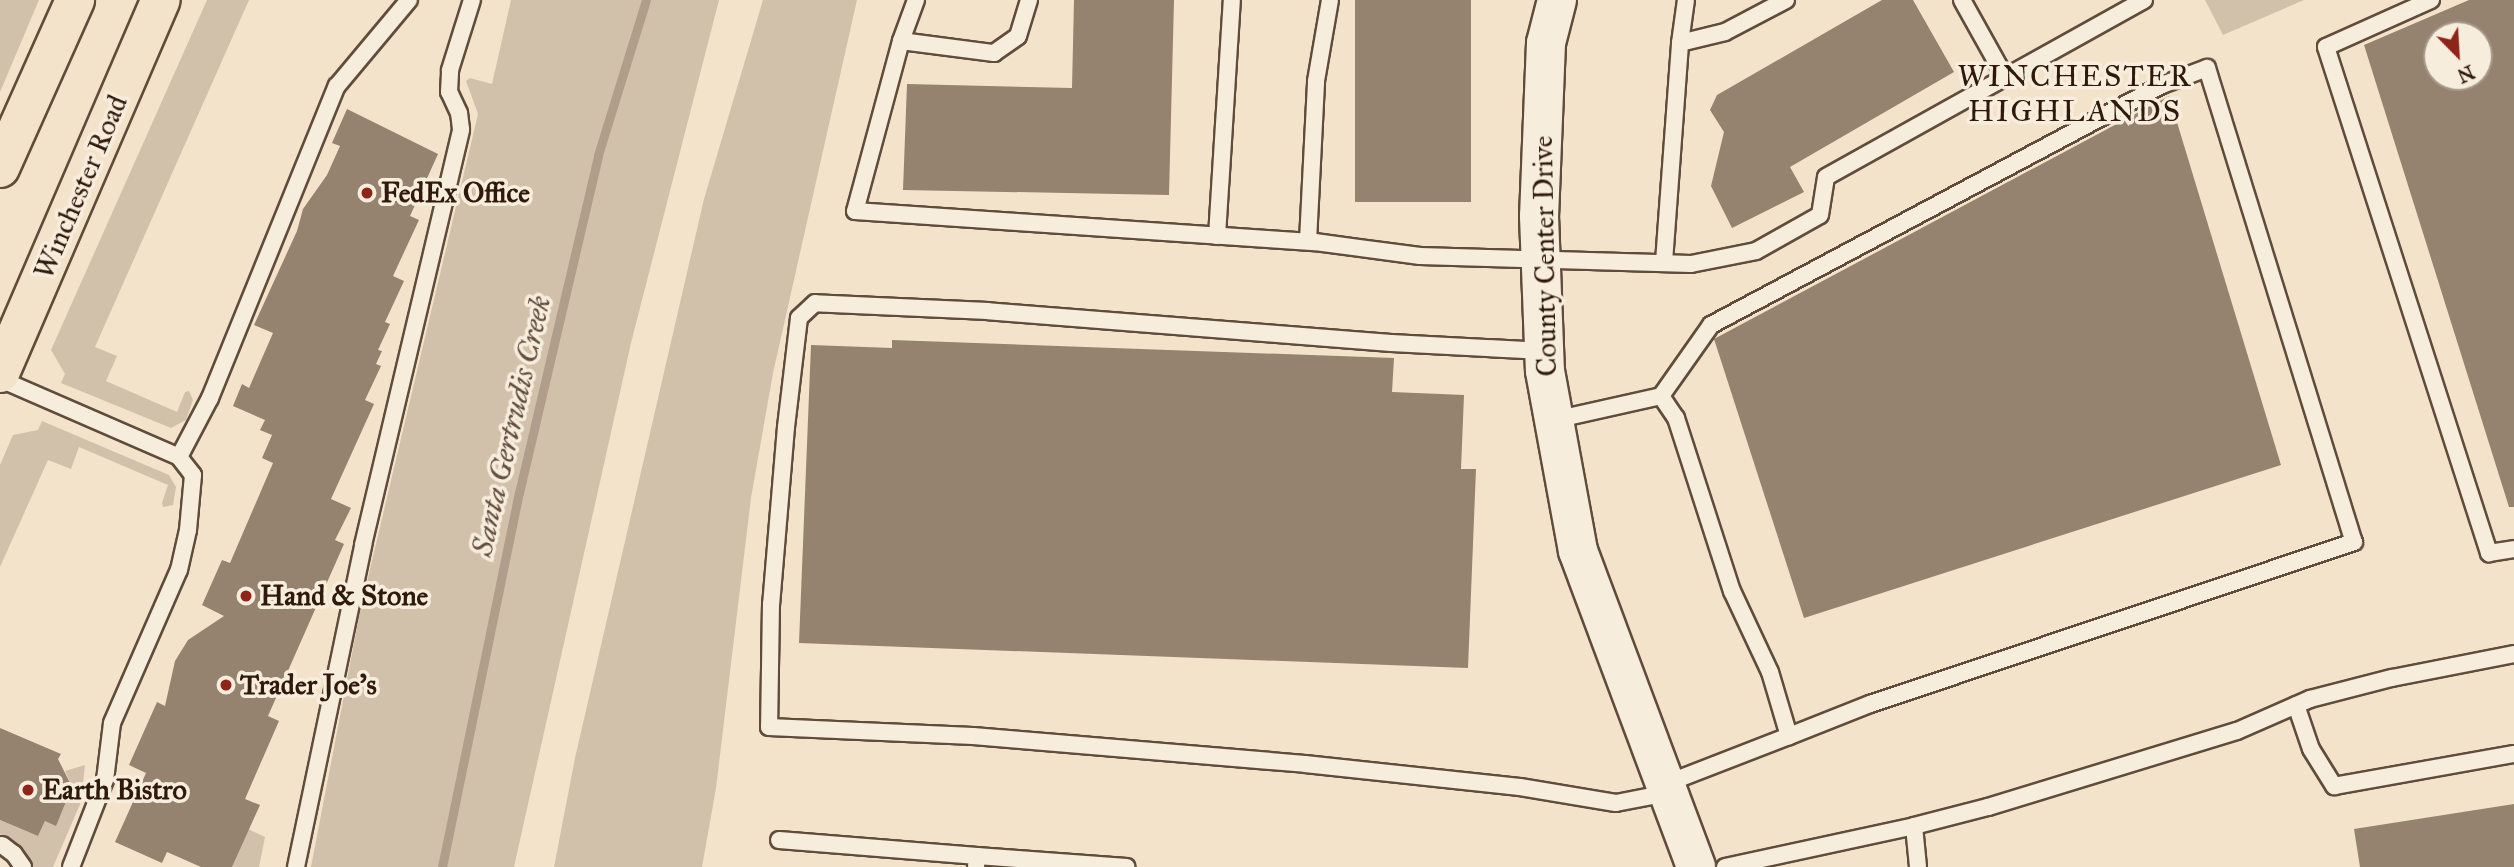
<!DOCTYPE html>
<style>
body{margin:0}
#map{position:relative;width:2514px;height:867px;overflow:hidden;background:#f3e3cb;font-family:"IM FELL Great Primer",serif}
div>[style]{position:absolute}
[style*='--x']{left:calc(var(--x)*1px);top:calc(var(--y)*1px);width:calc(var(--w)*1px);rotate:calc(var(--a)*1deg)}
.green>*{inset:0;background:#d2c1aa}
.stream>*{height:9px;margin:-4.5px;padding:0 4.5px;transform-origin:4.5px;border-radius:4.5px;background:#b09e8a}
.building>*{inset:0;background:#95826f}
.roads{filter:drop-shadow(2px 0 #604c3b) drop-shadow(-2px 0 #604c3b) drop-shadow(0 2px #604c3b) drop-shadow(0 -2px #604c3b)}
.lane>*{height:16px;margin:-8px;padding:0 8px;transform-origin:8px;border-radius:8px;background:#f7eddd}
.secondary>*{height:38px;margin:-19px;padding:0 19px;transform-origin:19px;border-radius:19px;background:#f7eddd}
.primary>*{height:38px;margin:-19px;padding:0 19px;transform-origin:19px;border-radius:19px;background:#f3e3cb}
.dots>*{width:19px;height:19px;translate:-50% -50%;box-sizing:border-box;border:4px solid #f7eddd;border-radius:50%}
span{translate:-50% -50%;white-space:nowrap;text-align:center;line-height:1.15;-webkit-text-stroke:7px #f7eddd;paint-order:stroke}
.street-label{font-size:28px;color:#2f190b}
.poi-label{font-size:28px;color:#2f190b;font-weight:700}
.left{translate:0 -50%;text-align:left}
.neighbourhood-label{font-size:30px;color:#2f190b;letter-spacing:2px}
.water-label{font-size:30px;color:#634e3e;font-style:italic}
.north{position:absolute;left:2423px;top:21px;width:70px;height:70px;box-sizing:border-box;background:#f7eddd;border:2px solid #a79889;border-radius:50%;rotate:156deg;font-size:19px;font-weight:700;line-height:28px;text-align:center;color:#2f190b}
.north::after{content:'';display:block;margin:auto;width:24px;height:32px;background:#8f2418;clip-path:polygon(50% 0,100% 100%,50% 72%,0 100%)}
</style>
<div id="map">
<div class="green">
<div style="clip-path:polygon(0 0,39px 0,0 92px)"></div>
<div style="clip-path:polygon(207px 0,249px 0,95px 347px,117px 356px,106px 381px,177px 412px,185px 392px,189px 391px,193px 400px,186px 420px,171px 428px,61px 383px,65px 374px,51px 350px)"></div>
<div style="clip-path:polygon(511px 0,719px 0,631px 343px,514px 867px,311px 867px,361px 607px,478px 114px,466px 81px,470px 78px,492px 84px)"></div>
<div style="clip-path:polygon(763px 0,857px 0,773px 373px,751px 498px,716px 788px,702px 867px,554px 867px,575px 758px,704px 199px)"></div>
<div style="clip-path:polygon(2205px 0,2304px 0,2223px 35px)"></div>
<div style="clip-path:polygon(42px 421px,169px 475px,176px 487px,173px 505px,163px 507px,162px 503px,168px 485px,79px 447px,71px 469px,48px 460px,0 567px,0 465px,13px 435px,38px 430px)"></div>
<div style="clip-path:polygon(85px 765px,81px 802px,53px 867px,31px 867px,18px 846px,0 834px,0 820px,38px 836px,45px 821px,56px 825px,72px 787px,65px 771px)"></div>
<div style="clip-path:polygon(248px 829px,265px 837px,259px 867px,232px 867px)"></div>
</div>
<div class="stream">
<div style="--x:442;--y:867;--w:382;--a:-78.4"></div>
<div style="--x:519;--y:493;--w:347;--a:-76.8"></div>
<div style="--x:598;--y:155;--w:162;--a:-72.8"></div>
</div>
<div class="building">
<div style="clip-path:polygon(1074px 0,1174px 0,1169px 195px,903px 190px,907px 84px,1072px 88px)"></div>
<div style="clip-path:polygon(1355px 0,1471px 0,1471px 202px,1355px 202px)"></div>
<div style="clip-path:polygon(1882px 0,1913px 0,1954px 72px,1790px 167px,1804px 192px,1732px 228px,1711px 186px,1724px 132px,1710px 110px,1717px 95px)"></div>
<div style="clip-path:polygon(evenodd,2469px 0,2514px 0,2514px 507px,2509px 507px,2364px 45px,2469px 0,2437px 35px,2479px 35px,2479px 77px,2437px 77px,2437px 35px)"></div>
<div style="clip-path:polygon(2169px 96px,2281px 465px,1804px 618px,1714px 339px)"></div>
<div style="clip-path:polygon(347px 109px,438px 154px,410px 216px,419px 220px,393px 276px,404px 281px,385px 322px,390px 324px,378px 350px,382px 351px,376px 364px,381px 366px,365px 400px,374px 404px,331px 499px,351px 508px,335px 540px,344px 544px,268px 716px,279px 721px,245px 799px,260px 805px,232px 867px,201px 867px,167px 852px,162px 863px,115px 842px,146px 773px,129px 765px,157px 702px,165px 706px,175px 661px,188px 640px,224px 616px,202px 605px,222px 560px,230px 563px,273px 463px,262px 458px,272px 435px,260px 430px,265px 420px,233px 406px,242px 384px,249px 388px,273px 333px,254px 325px,297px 231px,303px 209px,327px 175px,340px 146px,332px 143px)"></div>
<div style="clip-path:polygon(892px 340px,1394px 358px,1392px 392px,1464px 395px,1461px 469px,1476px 469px,1468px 668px,799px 643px,811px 345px,892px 348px)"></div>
<div style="clip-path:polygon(0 728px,61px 754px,58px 759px,72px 787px,56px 826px,45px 821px,38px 836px,0 820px)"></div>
<div style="clip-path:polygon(2514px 804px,2514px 867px,2360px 867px,2354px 829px)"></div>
</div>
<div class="roads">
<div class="lane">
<div style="--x:916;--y:0;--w:44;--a:110.1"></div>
<div style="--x:901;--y:41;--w:176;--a:105.1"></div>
<div style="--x:855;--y:211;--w:461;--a:3.9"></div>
<div style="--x:1315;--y:242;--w:106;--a:7.6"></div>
<div style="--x:1420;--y:256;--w:271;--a:1.7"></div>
<div style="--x:1691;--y:264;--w:66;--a:-11.3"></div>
<div style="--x:1756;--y:251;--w:73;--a:-29.4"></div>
<div style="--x:1820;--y:215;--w:38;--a:-81"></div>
<div style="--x:1826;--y:177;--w:364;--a:-29.1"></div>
<div style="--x:1962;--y:0;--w:88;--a:60.8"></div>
<div style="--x:2431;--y:0;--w:115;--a:155.9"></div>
<div style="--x:2326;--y:47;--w:532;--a:72.14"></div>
<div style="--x:2489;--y:553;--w:25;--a:-9"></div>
<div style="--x:901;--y:41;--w:94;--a:7.4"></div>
<div style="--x:994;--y:53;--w:29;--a:-35"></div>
<div style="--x:1018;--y:36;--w:38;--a:-73"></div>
<div style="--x:1680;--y:43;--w:46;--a:-13.7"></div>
<div style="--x:1725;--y:32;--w:69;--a:-27.7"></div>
<div style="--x:1217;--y:236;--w:236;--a:-86.4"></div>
<div style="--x:1308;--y:241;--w:160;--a:-87.1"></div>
<div style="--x:1316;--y:81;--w:82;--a:-80.2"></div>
<div style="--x:1664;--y:262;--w:220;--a:-85.8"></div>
<div style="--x:1680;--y:43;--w:43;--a:-82.1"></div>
<div style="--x:1544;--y:351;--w:153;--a:-177"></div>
<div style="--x:1391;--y:343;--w:404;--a:-175.5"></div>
<div style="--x:988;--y:311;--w:173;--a:-177.4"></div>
<div style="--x:815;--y:303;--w:22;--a:137"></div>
<div style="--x:799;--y:318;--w:110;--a:96.8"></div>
<div style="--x:786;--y:427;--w:178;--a:94.8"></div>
<div style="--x:771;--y:604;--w:123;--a:90.9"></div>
<div style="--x:769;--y:727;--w:204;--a:2.5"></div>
<div style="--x:973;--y:736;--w:333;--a:4.8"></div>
<div style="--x:1305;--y:764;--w:216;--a:6.1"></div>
<div style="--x:1520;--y:787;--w:97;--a:9.5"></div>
<div style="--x:1616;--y:803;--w:53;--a:-10.9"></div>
<div style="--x:0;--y:379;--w:195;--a:23.5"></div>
<div style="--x:179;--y:457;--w:67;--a:-62.3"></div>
<div style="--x:210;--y:398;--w:337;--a:-67.9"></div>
<div style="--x:337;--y:86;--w:112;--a:-50.1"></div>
<div style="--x:1661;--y:396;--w:87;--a:-54.8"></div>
<div style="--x:1711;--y:325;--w:511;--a:-28.02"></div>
<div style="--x:2162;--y:85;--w:48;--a:-20.7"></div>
<div style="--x:2207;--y:68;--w:496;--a:72.8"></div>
<div style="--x:2354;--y:542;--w:510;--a:161.49"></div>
<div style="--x:1870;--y:704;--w:87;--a:158.4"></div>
<div style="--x:1554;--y:420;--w:110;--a:-12.6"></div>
<div style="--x:1661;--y:396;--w:27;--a:56"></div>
<div style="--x:1676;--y:418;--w:182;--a:72.1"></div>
<div style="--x:1732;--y:591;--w:89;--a:64.9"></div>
<div style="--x:1770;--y:672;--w:67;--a:73.5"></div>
<div style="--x:1789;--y:736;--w:133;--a:158.8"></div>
<div style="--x:2296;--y:705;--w:46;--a:71.2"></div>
<div style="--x:2311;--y:749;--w:44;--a:58.1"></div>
<div style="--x:2334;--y:786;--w:183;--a:-10.1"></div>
<div style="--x:1914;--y:826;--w:76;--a:-14.4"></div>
<div style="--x:1988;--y:807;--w:260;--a:-17"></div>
<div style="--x:2237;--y:731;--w:80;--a:-23.7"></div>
<div style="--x:2310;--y:699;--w:85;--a:-14.4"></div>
<div style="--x:2392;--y:678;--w:124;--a:-11.1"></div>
<div style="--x:779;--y:840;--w:199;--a:4.6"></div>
<div style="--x:2;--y:845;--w:15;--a:37"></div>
<div style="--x:14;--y:854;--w:16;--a:55"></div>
<div style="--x:71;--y:867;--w:93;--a:-68.7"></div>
<div style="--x:105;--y:780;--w:57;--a:-83"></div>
<div style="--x:112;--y:723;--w:167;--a:-66.4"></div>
<div style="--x:179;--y:570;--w:41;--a:-77.3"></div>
<div style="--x:188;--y:530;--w:55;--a:-84.8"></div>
<div style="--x:193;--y:475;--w:23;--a:-128"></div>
<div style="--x:296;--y:867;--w:329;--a:-78.2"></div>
<div style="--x:363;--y:545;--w:427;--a:-76.7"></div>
<div style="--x:461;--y:129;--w:16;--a:-97"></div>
<div style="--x:459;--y:113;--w:23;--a:-115"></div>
<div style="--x:449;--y:92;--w:22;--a:-87"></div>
<div style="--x:450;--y:70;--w:73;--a:-72.6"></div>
<div style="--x:976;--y:867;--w:11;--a:-85"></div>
<div style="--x:977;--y:856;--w:150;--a:4.2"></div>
<div style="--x:1725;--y:867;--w:193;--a:-12.2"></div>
<div style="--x:1914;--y:826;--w:41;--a:84.4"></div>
</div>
<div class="secondary">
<div style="--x:1557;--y:0;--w:44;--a:104.3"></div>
<div style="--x:1546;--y:43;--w:173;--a:92.3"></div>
<div style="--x:1539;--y:216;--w:155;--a:87.8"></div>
<div style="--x:1545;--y:371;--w:183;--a:79.6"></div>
<div style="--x:1578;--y:551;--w:337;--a:69.5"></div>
</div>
<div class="primary">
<div style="--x:0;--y:168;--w:184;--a:-65.9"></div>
<div style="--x:0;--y:373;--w:406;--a:-66.7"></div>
</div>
</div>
<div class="dots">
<div style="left:367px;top:193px;background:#8f2418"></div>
<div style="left:246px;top:596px;background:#8f2418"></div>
<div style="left:226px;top:685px;background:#8f2418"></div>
<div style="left:28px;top:790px;background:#8f2418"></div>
</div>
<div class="street-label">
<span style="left:81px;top:187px;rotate:-67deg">Winchester Road</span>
<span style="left:1545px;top:256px;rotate:-91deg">County Center Drive</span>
</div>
<div class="poi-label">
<span class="left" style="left:381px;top:193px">FedEx Office</span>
<span class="left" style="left:260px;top:596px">Hand &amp; Stone</span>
<span class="left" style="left:240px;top:685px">Trader Joe's</span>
<span class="left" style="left:42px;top:790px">Earth Bistro</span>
</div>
<div class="neighbourhood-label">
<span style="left:2075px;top:93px">WINCHESTER<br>HIGHLANDS</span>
</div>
<div class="water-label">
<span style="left:511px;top:426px;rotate:-77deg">Santa Gertrudis Creek</span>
</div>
<div class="north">N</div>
</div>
